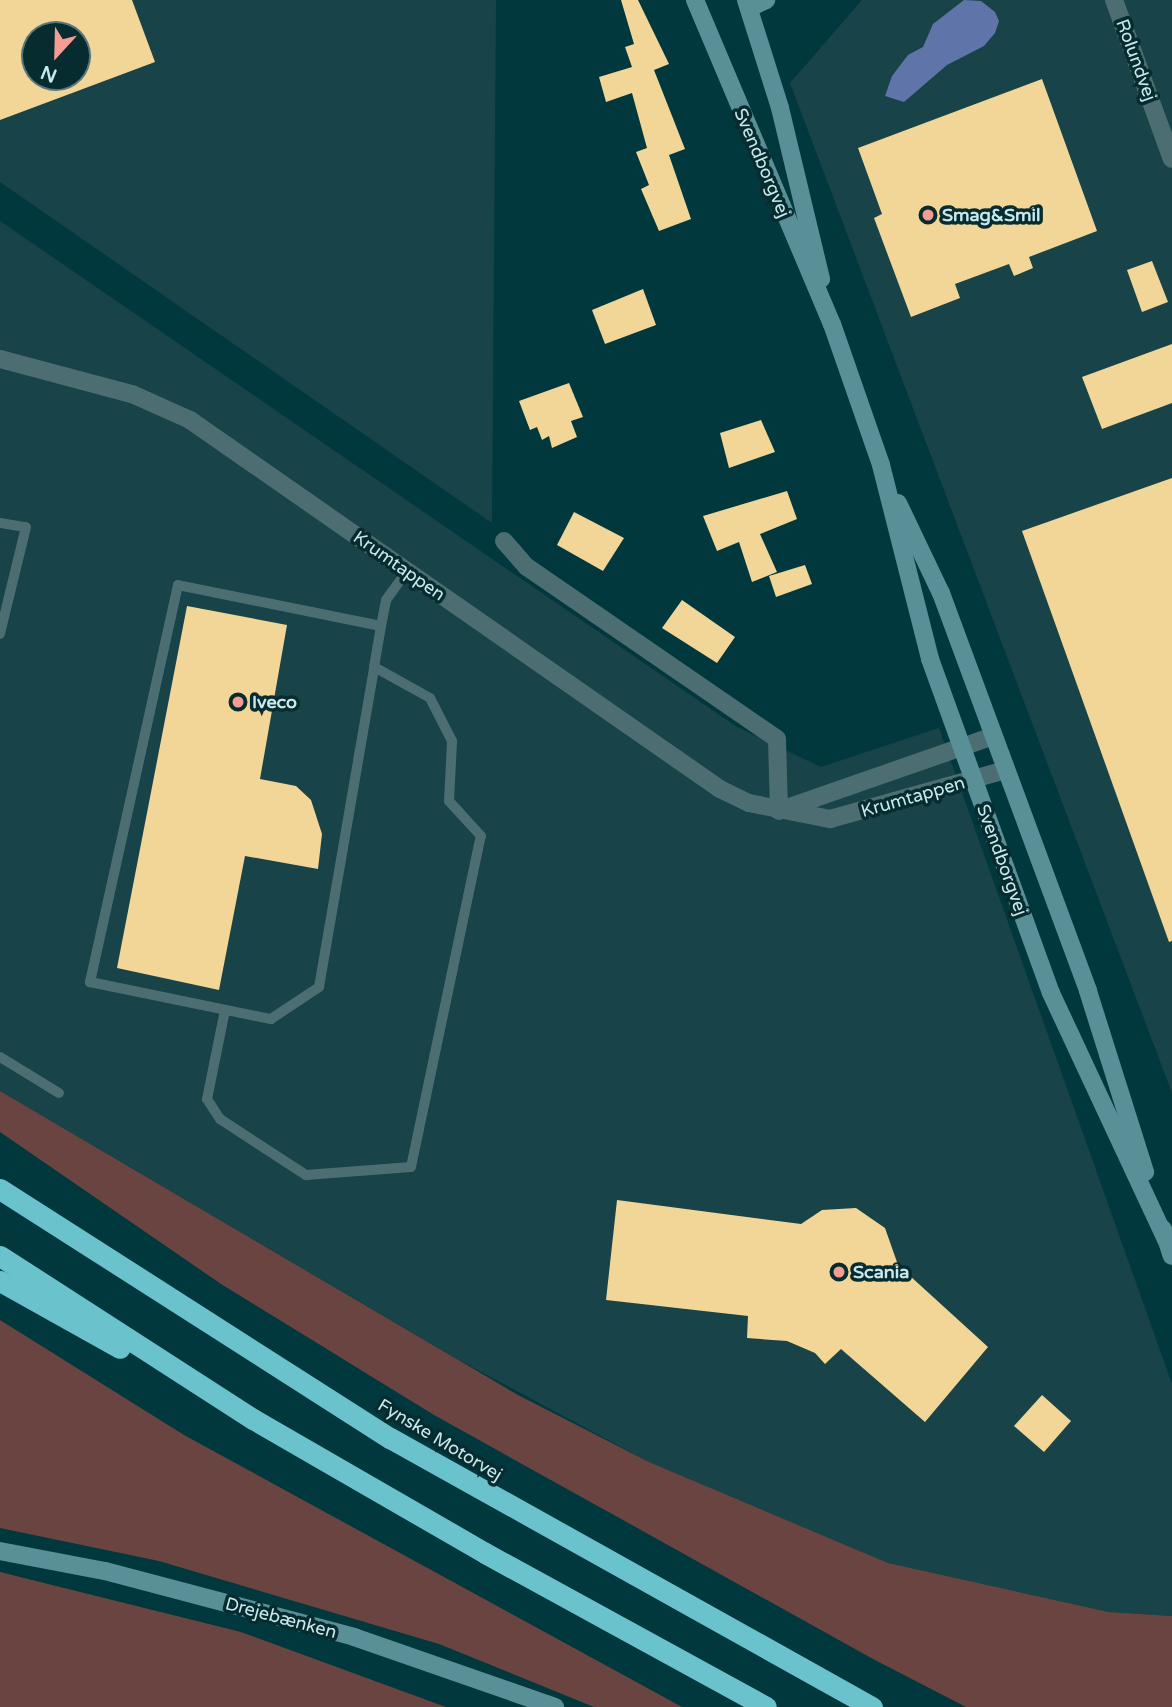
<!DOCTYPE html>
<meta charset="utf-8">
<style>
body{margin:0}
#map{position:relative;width:1172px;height:1707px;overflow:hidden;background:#00383d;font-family:"Varela Round",sans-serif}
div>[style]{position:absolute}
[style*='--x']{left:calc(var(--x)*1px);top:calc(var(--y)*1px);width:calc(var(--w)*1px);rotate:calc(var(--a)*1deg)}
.built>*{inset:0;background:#184348}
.green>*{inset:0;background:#694440}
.water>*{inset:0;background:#5f75aa}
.building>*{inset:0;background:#f2d697}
.lane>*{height:10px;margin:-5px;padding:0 5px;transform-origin:5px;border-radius:5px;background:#4c6e72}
.street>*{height:18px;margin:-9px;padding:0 9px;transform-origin:9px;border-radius:9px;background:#4c6e72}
.secondary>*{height:18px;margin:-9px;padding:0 9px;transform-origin:9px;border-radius:9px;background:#599097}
.highway>*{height:21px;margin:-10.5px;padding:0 10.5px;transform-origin:10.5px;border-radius:10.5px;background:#6ac2cd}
.dots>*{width:19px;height:19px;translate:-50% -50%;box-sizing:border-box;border:4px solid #072c30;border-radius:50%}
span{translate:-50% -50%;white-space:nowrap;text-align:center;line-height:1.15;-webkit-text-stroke:7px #072c30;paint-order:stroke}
.street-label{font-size:18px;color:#c9e9ed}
.poi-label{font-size:18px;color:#c9e9ed;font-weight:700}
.left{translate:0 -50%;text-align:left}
.north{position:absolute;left:21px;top:21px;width:70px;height:70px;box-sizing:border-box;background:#072c30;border:2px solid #55787c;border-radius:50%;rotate:202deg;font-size:19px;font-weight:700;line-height:28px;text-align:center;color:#c9e9ed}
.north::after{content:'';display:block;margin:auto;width:24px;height:32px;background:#f59c93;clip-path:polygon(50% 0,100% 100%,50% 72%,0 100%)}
</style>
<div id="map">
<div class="built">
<div style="clip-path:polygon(evenodd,0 0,496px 0,492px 523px,0 182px,0 0,35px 35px,77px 35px,77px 77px,35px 77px,35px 35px)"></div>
<div style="clip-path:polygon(862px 0,1172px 0,1172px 1093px,790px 83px)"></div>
<div style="clip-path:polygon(0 221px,737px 727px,821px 767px,939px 728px,1172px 1384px,1172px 1616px,1109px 1612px,888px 1563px,649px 1462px,459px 1360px,0 1091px)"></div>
</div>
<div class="green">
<div style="clip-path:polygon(0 1091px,518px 1395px,649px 1462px,888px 1563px,1109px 1612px,1172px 1616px,1172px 1707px,966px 1707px,873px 1659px,434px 1415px,221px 1284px,0 1132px)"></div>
<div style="clip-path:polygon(0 1320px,184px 1435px,682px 1707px,594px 1707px,439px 1644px,159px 1561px,0 1528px)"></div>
<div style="clip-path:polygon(0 1572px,241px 1632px,446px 1707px,0 1707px)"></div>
</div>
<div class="water">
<div style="clip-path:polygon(964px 0,981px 1px,995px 12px,999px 21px,995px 33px,984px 46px,947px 65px,904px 102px,885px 96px,892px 76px,908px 55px,923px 47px,933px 24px)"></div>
</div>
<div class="building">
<div style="clip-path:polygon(evenodd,0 0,132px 0,155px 62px,0 120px,0 0,35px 35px,77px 35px,77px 77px,35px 77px,35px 35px)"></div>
<div style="clip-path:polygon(621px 0,638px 0,669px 64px,654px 70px,685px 149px,669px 155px,691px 219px,659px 231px,641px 189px,649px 185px,636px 152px,647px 148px,632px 93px,606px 102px,599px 77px,632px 67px,625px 47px,634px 44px)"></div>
<div style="clip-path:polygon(1042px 79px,1097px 231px,1029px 257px,1033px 268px,1014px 276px,1009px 264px,955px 284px,960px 298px,911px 317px,874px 218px,882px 214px,858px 148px)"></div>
<div style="clip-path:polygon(1152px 261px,1168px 302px,1142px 312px,1127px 270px)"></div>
<div style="clip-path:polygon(643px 289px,656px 325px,605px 344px,592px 310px)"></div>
<div style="clip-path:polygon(1172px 344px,1172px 403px,1102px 429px,1082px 377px)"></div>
<div style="clip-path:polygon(569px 383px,583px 417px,571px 421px,577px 437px,552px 448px,549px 436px,542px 440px,537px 427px,530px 430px,519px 401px)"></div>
<div style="clip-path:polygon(761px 420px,775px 452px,729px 468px,720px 433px)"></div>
<div style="clip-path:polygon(1172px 478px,1172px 941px,1169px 942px,1022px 531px)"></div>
<div style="clip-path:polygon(787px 491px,797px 519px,760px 534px,777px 572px,752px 582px,739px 542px,717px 551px,703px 516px)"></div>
<div style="clip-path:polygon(574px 512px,624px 538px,603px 571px,557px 545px)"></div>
<div style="clip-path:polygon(805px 565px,812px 584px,776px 597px,769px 576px)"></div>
<div style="clip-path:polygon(682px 600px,735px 637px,717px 663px,662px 628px)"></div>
<div style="clip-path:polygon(187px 606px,287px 625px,260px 779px,296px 786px,311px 800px,322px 834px,318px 869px,245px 856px,219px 990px,117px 968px)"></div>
<div style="clip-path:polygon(617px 1200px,801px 1224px,822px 1210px,856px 1208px,885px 1228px,898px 1265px,988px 1347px,925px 1422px,841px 1349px,825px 1364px,815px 1353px,787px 1341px,747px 1338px,748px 1316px,606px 1300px)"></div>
<div style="clip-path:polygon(1042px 1395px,1071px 1421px,1044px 1452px,1014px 1426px)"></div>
</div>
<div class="lane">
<div style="--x:0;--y:523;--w:26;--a:9"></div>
<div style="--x:26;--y:527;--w:110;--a:103.7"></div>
<div style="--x:381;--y:626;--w:207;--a:-168.6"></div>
<div style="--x:178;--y:585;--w:407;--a:102.5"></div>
<div style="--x:90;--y:982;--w:185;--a:11.6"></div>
<div style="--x:271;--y:1019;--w:58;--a:-33.7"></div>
<div style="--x:319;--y:987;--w:325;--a:-80.2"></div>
<div style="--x:374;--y:667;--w:42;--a:-80.3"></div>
<div style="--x:381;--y:626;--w:26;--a:-79"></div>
<div style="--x:386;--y:600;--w:36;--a:-54"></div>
<div style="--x:225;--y:1010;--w:91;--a:101.4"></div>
<div style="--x:207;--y:1099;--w:24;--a:57"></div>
<div style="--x:220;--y:1119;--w:103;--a:33.1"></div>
<div style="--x:306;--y:1175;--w:105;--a:-4.4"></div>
<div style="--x:411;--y:1167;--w:338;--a:-78.1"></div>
<div style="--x:481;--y:836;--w:47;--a:-132.4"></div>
<div style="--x:449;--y:801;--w:60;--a:-87.1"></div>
<div style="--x:452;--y:741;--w:48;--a:-117.1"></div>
<div style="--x:430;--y:698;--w:64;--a:-151"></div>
<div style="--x:0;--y:1057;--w:69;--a:31.4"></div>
</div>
<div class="street">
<div style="--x:1114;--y:0;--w:169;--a:70"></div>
<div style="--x:0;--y:359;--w:137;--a:14.9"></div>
<div style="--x:132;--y:394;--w:64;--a:24.1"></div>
<div style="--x:190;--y:420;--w:646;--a:34.85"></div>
<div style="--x:720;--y:789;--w:32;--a:26"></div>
<div style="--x:749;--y:803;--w:83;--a:11.2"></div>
<div style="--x:830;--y:819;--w:182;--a:-15.6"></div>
<div style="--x:504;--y:541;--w:35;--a:49"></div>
<div style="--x:527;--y:567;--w:303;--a:34.5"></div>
<div style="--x:777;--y:739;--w:72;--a:88.4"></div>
<div style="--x:781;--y:810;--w:225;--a:-19.2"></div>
</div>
<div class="secondary">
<div style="--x:695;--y:0;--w:352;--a:67.1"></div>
<div style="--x:832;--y:324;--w:149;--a:70.8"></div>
<div style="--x:881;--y:465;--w:200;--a:75.8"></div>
<div style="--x:930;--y:659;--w:355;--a:70.1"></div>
<div style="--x:1051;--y:993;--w:272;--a:65"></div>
<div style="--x:746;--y:0;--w:113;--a:72.5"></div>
<div style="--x:780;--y:108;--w:176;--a:76.5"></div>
<div style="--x:749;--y:8;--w:19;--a:-25"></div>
<div style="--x:898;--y:503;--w:100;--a:64.5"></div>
<div style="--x:941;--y:593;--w:424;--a:69.7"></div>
<div style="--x:1088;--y:991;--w:190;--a:72.5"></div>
<div style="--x:1163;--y:1229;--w:28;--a:72"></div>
<div style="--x:0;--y:1551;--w:107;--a:10.8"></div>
<div style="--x:105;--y:1571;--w:258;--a:14.8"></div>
<div style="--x:354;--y:1637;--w:213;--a:19.2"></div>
</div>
<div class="highway">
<div style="--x:0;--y:1189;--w:463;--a:32.6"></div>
<div style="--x:390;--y:1438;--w:552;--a:29.17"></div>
<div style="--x:0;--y:1256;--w:301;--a:32.8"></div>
<div style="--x:253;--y:1419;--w:268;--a:30"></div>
<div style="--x:485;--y:1553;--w:320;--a:28.7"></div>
<div style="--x:0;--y:1281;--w:137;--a:29.2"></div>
</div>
<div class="dots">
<div style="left:928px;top:215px;background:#f59c93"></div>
<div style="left:238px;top:702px;background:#f59c93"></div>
<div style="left:839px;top:1272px;background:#f59c93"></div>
</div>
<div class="street-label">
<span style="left:1136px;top:60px;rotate:70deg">Rolundvej</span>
<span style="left:762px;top:163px;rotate:67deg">Svendborgvej</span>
<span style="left:399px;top:566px;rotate:35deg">Krumtappen</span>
<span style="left:913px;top:797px;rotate:-16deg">Krumtappen</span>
<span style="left:1002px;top:860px;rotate:70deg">Svendborgvej</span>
<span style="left:440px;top:1440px;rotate:31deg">Fynske Motorvej</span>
<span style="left:281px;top:1618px;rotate:15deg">Drejebænken</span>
</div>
<div class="poi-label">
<span class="left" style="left:942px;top:215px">Smag&amp;Smil</span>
<span class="left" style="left:252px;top:702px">Iveco</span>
<span class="left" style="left:853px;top:1272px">Scania</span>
</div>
<div class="north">N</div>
</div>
